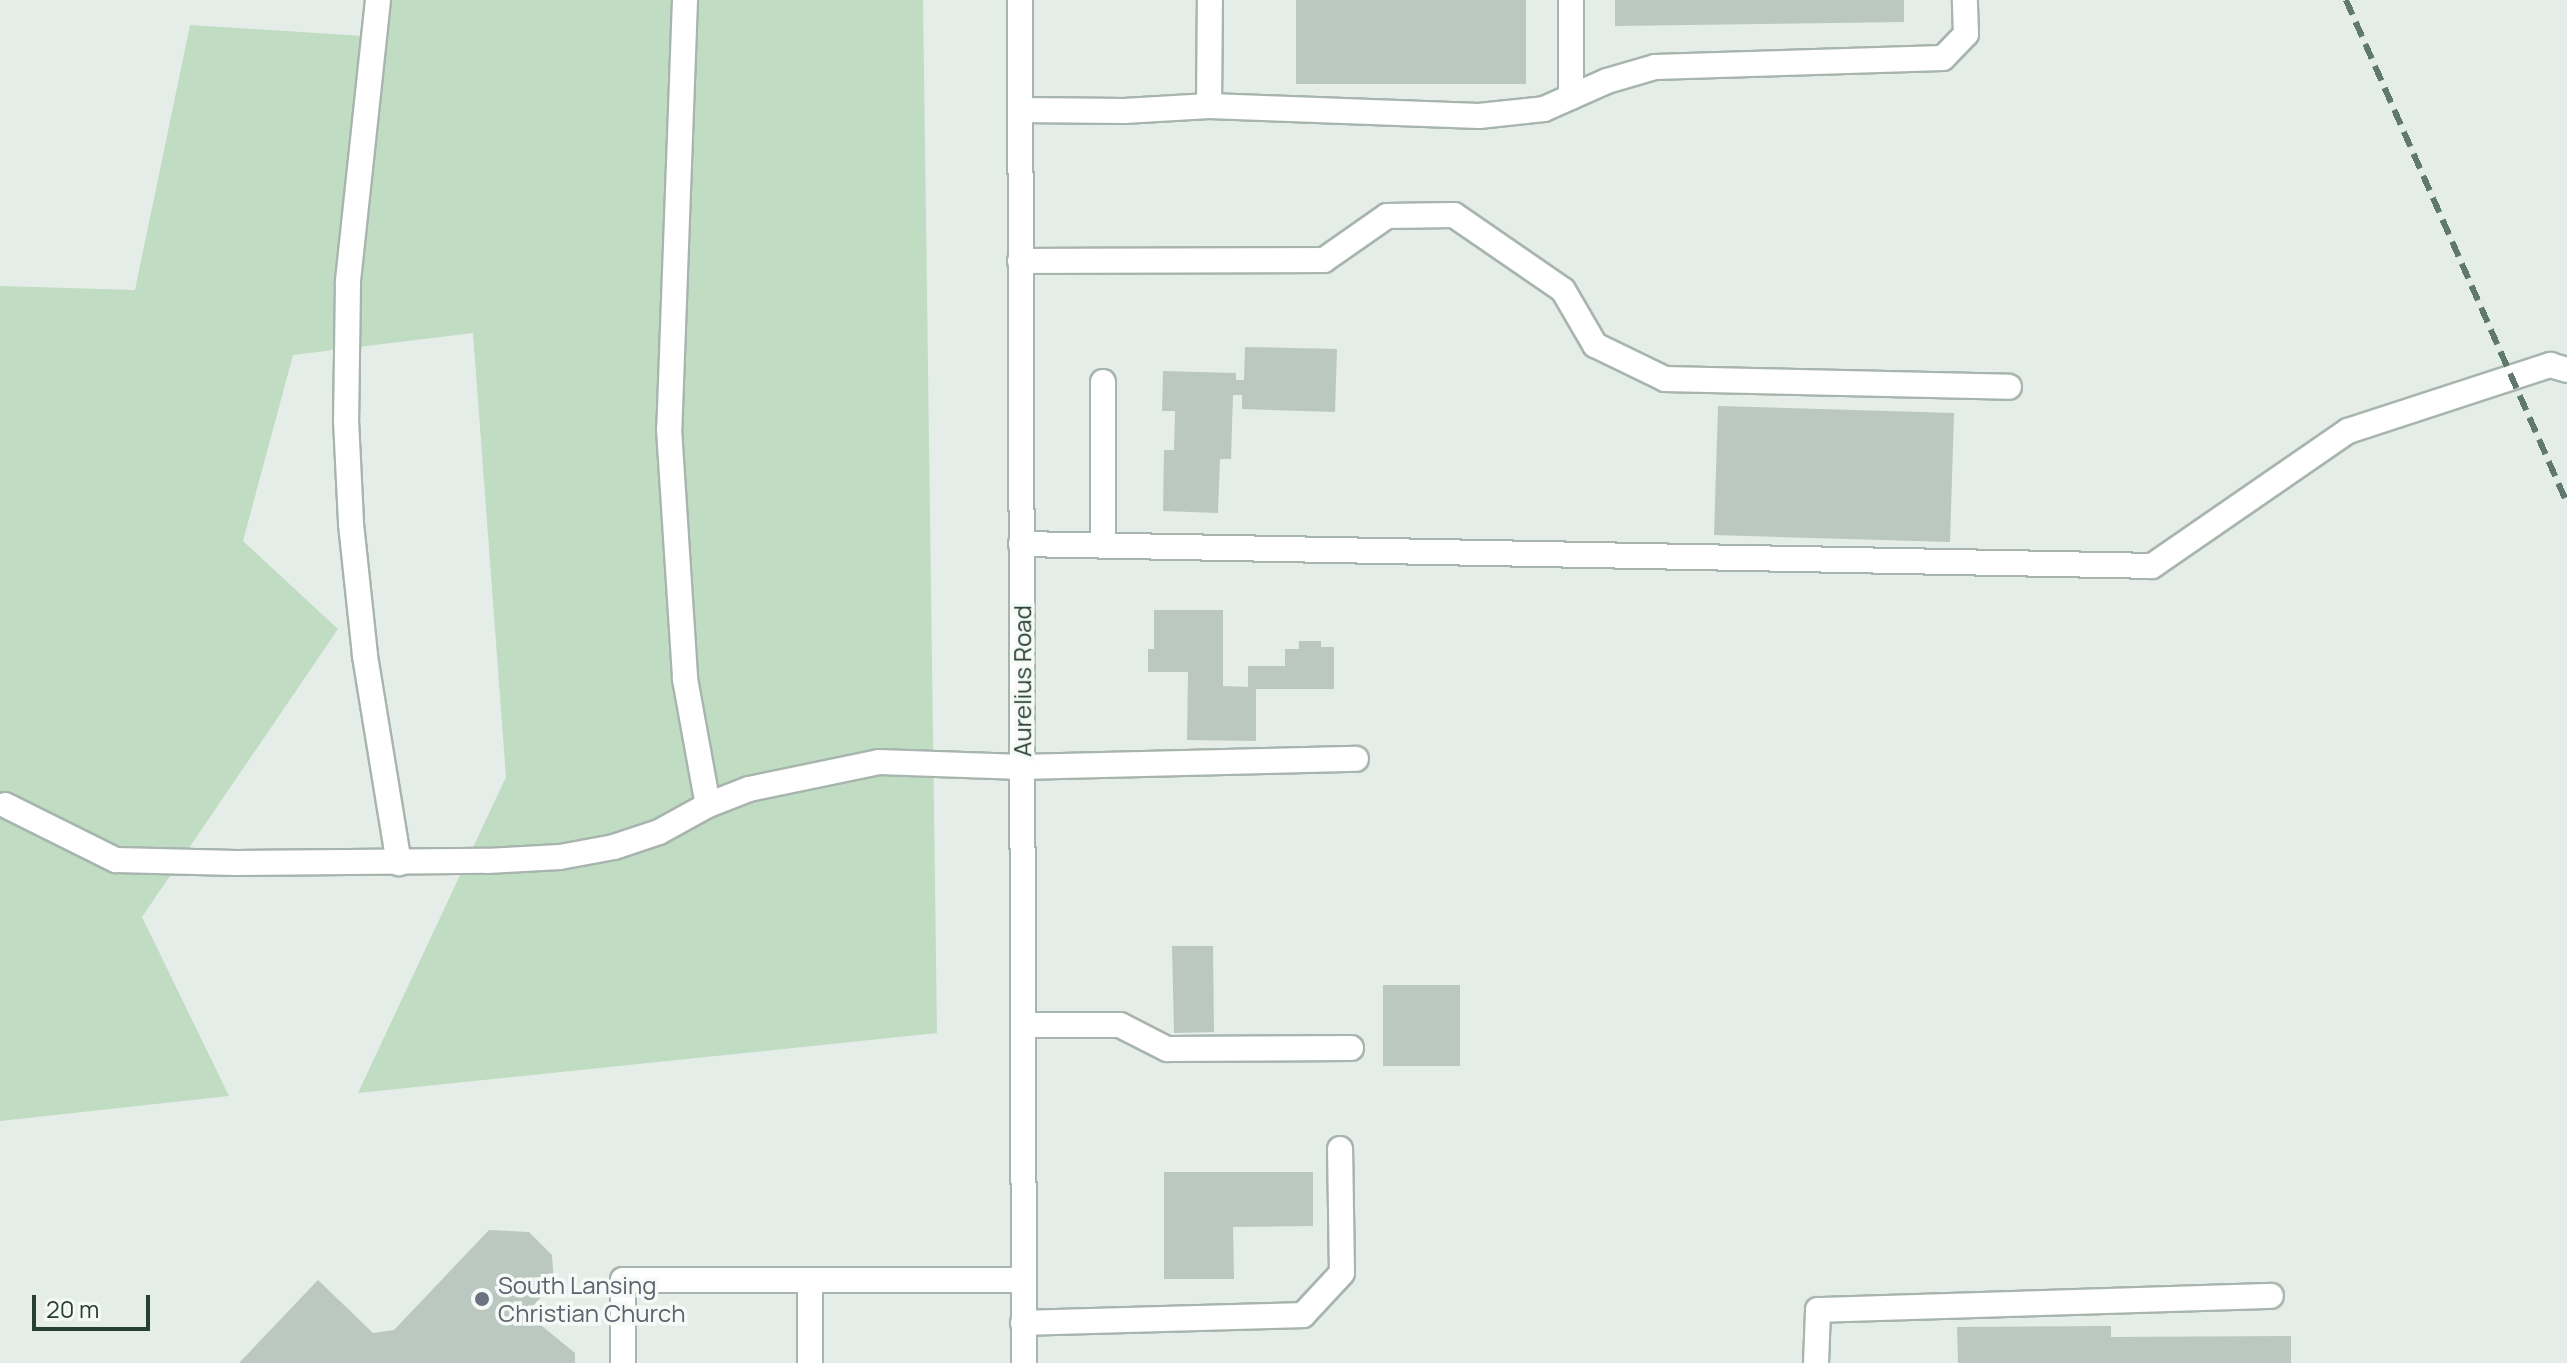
<!DOCTYPE html>
<style>
body{margin:0}
#map{position:relative;width:2567px;height:1363px;overflow:hidden;background:#e5ede8;font-family:Manrope,sans-serif}
div>[style]{position:absolute}
[style*='--x']{left:calc(var(--x)*1px);top:calc(var(--y)*1px);width:calc(var(--w)*1px);rotate:calc(var(--a)*1deg)}
.green>*{inset:0;background:#c0dcc3}
.building>*{inset:0;background:#bbc8c1}
.roads{filter:drop-shadow(2px 0 #a8b5ae) drop-shadow(-2px 0 #a8b5ae) drop-shadow(0 2px #a8b5ae) drop-shadow(0 -2px #a8b5ae)}
.minor>*{height:24px;margin:-12px;padding:0 12px;transform-origin:12px;border-radius:12px;background:#fff}
.rail>*{height:6px;margin-top:-3px;transform-origin:0;background:repeating-linear-gradient(90deg,#60796e 0 16px,transparent 0 24px)}
.dots>*{width:22px;height:22px;translate:-50% -50%;box-sizing:border-box;border:4px solid #f6faf7;border-radius:50%}
span{translate:-50% -50%;white-space:nowrap;text-align:center;line-height:1.15;-webkit-text-stroke:7px #f6faf7;paint-order:stroke}
.street-label{font-size:24px;color:#263e33}
.worship-label{font-size:24px;color:#5b616d}
.left{translate:0 -50%;text-align:left}
.scale{position:absolute;left:32px;top:1295px;width:118px;height:36px;box-sizing:border-box;border:4px solid #263e33;border-top:0;padding-left:10px;font-size:24px;line-height:28px;white-space:nowrap;color:#263e33;-webkit-text-stroke:6px #f6faf7;paint-order:stroke}
</style>
<div id="map">
<div class="green">
<div style="clip-path:polygon(371px 0,923px 0,937px 1033px,358px 1093px,506px 777px,473px 333px,293px 355px,243px 541px,338px 629px,142px 917px,229px 1096px,0 1121px,0 286px,135px 290px,190px 25px,363px 36px)"></div>
</div>
<div class="building">
<div style="clip-path:polygon(1296px 0,1526px 0,1526px 84px,1296px 84px)"></div>
<div style="clip-path:polygon(1615px 0,1904px 0,1904px 22px,1615px 26px)"></div>
<div style="clip-path:polygon(1245px 347px,1337px 349px,1335px 412px,1242px 409px,1242px 395px,1233px 395px,1231px 459px,1220px 459px,1218px 513px,1163px 511px,1164px 450px,1174px 450px,1175px 411px,1162px 411px,1163px 371px,1236px 373px,1236px 380px,1244px 380px)"></div>
<div style="clip-path:polygon(1718px 406px,1954px 413px,1950px 542px,1714px 535px)"></div>
<div style="clip-path:polygon(1154px 610px,1223px 610px,1223px 686px,1248px 687px,1248px 666px,1285px 666px,1285px 649px,1299px 649px,1299px 641px,1321px 641px,1321px 647px,1334px 647px,1334px 689px,1256px 689px,1256px 741px,1187px 740px,1188px 672px,1148px 672px,1148px 649px,1154px 649px)"></div>
<div style="clip-path:polygon(1172px 946px,1213px 946px,1214px 1032px,1174px 1033px)"></div>
<div style="clip-path:polygon(1383px 985px,1460px 985px,1460px 1066px,1383px 1066px)"></div>
<div style="clip-path:polygon(1164px 1172px,1313px 1172px,1313px 1226px,1233px 1227px,1234px 1279px,1164px 1279px)"></div>
<div style="clip-path:polygon(489px 1230px,529px 1232px,552px 1255px,554px 1284px,526px 1313px,575px 1353px,575px 1363px,239px 1363px,318px 1280px,373px 1333px,394px 1330px)"></div>
<div style="clip-path:polygon(2111px 1326px,2111px 1337px,2291px 1336px,2291px 1363px,1958px 1363px,1957px 1327px)"></div>
</div>
<div class="roads">
<div class="minor">
<div style="--x:378;--y:0;--w:285;--a:96.1"></div>
<div style="--x:348;--y:283;--w:137;--a:90.8"></div>
<div style="--x:346;--y:420;--w:104;--a:87.2"></div>
<div style="--x:351;--y:524;--w:133;--a:83.9"></div>
<div style="--x:365;--y:656;--w:210;--a:80.7"></div>
<div style="--x:685;--y:0;--w:429;--a:92.1"></div>
<div style="--x:669;--y:429;--w:251;--a:86.3"></div>
<div style="--x:685;--y:679;--w:128;--a:79.7"></div>
<div style="--x:1020;--y:0;--w:1363;--a:89.83"></div>
<div style="--x:1571;--y:97;--w:97;--a:-90"></div>
<div style="--x:1209;--y:106;--w:270;--a:2.1"></div>
<div style="--x:1479;--y:116;--w:65;--a:-6.1"></div>
<div style="--x:1544;--y:109;--w:69;--a:-24"></div>
<div style="--x:1607;--y:81;--w:50;--a:-16.3"></div>
<div style="--x:1655;--y:67;--w:288;--a:-1.8"></div>
<div style="--x:1943;--y:58;--w:33;--a:-46"></div>
<div style="--x:1966;--y:34;--w:34;--a:-92"></div>
<div style="--x:1020;--y:110;--w:104;--a:0.6"></div>
<div style="--x:1124;--y:111;--w:85;--a:-3.4"></div>
<div style="--x:1209;--y:106;--w:106;--a:-89.5"></div>
<div style="--x:1020;--y:261;--w:304;--a:-0.2"></div>
<div style="--x:1324;--y:260;--w:77;--a:-34.9"></div>
<div style="--x:1387;--y:216;--w:67;--a:-0.9"></div>
<div style="--x:1454;--y:215;--w:132;--a:34.5"></div>
<div style="--x:1563;--y:290;--w:64;--a:59.8"></div>
<div style="--x:1595;--y:345;--w:78;--a:25.9"></div>
<div style="--x:1665;--y:379;--w:344;--a:1.3"></div>
<div style="--x:1103;--y:382;--w:164;--a:90"></div>
<div style="--x:1021;--y:544;--w:1131;--a:1.11"></div>
<div style="--x:2152;--y:566;--w:238;--a:-34.6"></div>
<div style="--x:2348;--y:431;--w:213;--a:-18.1"></div>
<div style="--x:2550;--y:365;--w:18;--a:16"></div>
<div style="--x:5;--y:805;--w:124;--a:26.4"></div>
<div style="--x:116;--y:860;--w:120;--a:1.4"></div>
<div style="--x:236;--y:863;--w:251;--a:-0.5"></div>
<div style="--x:487;--y:861;--w:73;--a:-3.1"></div>
<div style="--x:560;--y:857;--w:55;--a:-10.5"></div>
<div style="--x:614;--y:847;--w:47;--a:-18.4"></div>
<div style="--x:659;--y:832;--w:56;--a:-28.9"></div>
<div style="--x:708;--y:805;--w:44;--a:-21.3"></div>
<div style="--x:749;--y:789;--w:133;--a:-11.7"></div>
<div style="--x:879;--y:762;--w:143;--a:2"></div>
<div style="--x:1022;--y:767;--w:334;--a:-1.4"></div>
<div style="--x:1023;--y:1025;--w:97;--a:0"></div>
<div style="--x:1120;--y:1025;--w:53;--a:27.1"></div>
<div style="--x:1167;--y:1049;--w:184;--a:-0.3"></div>
<div style="--x:1023;--y:1323;--w:280;--a:-1.6"></div>
<div style="--x:1303;--y:1315;--w:57;--a:-47.1"></div>
<div style="--x:1342;--y:1273;--w:124;--a:-90.9"></div>
<div style="--x:623;--y:1363;--w:83;--a:-90"></div>
<div style="--x:623;--y:1280;--w:400;--a:0"></div>
<div style="--x:810;--y:1363;--w:83;--a:-90"></div>
<div style="--x:1816;--y:1363;--w:53;--a:-87.8"></div>
<div style="--x:1818;--y:1310;--w:453;--a:-1.8"></div>
</div>
</div>
<div class="rail">
<div style="--x:2346;--y:0;--w:549;--a:66.28"></div>
</div>
<div class="dots">
<div style="left:482px;top:1299px;background:#6b7280"></div>
</div>
<div class="street-label">
<span style="left:1022px;top:681px;rotate:-90deg">Aurelius Road</span>
</div>
<div class="worship-label">
<span class="left" style="left:498px;top:1299px">South Lansing<br>Christian Church</span>
</div>
<div class="scale">20 m</div>
</div>
